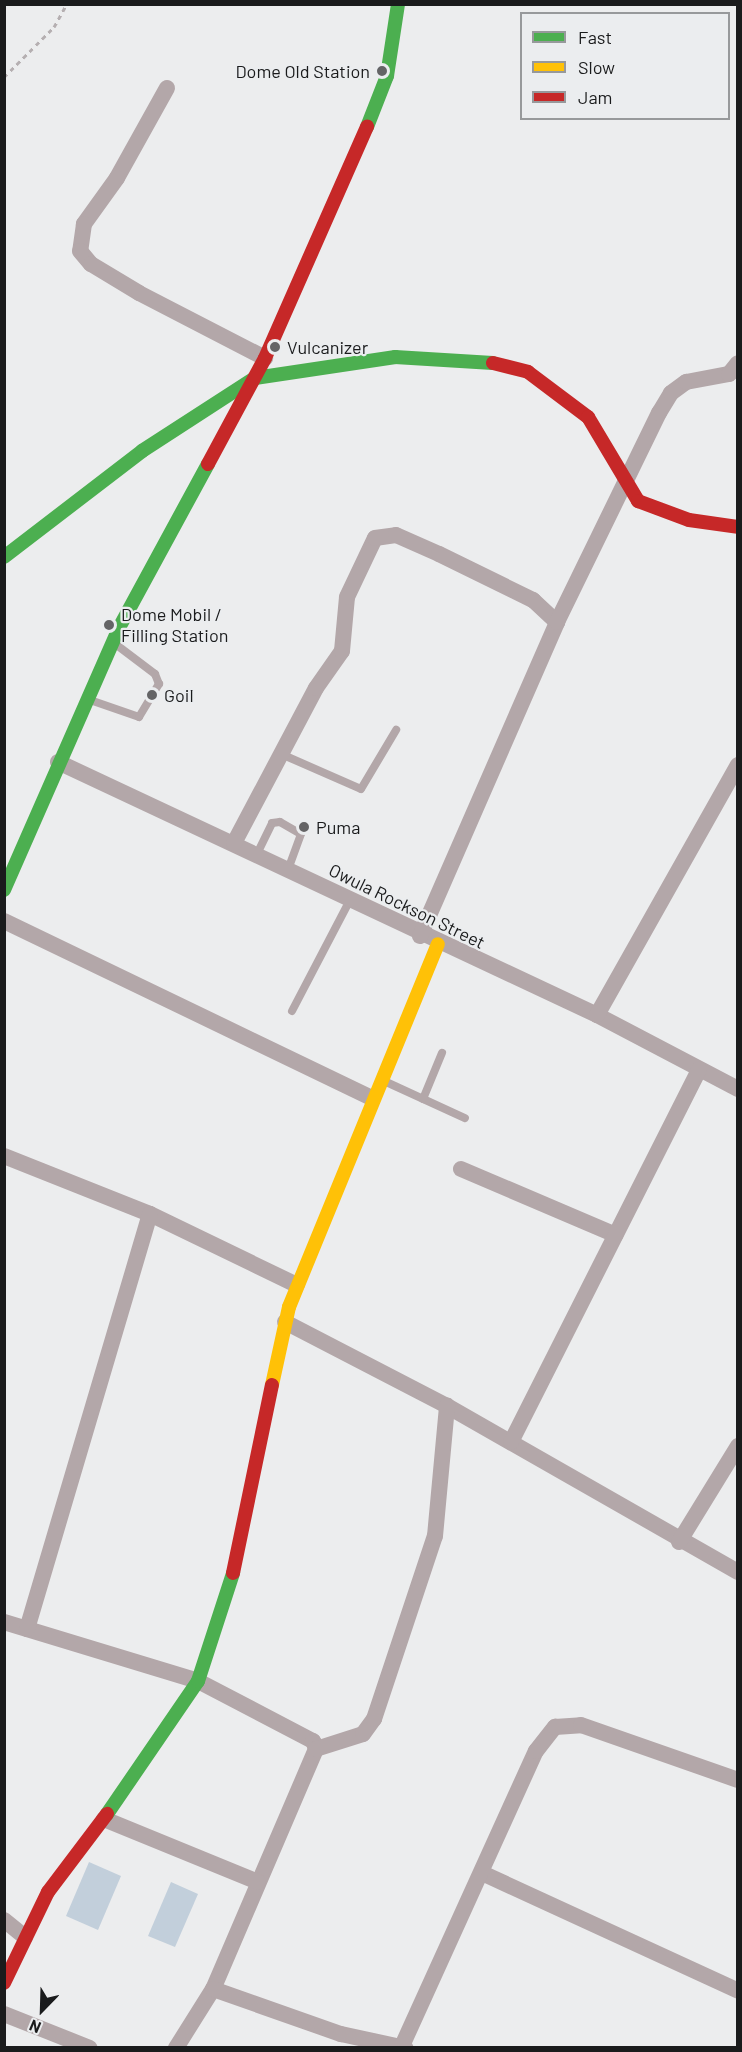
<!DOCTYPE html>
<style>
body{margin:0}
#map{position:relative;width:742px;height:2052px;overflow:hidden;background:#ecedee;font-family:Barlow,sans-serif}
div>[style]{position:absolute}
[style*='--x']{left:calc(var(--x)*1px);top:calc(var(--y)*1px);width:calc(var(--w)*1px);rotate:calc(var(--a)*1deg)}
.building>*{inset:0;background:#c2cfdb}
.path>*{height:3px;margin-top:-1.5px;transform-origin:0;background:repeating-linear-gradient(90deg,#b5afb1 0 4.5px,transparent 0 9px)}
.lane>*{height:8px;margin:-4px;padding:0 4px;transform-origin:4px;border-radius:4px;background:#b3a7a9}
.street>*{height:16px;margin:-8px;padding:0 8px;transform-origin:8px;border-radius:8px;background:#b3a7a9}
.fast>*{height:14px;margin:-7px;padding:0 7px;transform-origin:7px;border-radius:7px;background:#4caf50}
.slow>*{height:14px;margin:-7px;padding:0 7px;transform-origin:7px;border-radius:7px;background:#ffc107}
.jam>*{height:14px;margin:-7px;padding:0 7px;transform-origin:7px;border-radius:7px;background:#c62828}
.dots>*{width:16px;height:16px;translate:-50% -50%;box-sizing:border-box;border:3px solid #ebedef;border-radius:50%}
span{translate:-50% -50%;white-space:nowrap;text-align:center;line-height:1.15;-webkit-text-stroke:4.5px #ebedef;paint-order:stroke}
.poi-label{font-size:18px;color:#1a1b1c}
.right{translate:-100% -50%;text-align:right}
.left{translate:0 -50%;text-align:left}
.street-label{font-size:18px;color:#1a1b1c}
.frame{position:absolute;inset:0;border:6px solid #1a1b1c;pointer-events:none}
.legend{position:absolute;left:520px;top:12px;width:210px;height:108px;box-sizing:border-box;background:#ebedef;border:2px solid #97999b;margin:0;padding:8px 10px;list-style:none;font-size:18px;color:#1a1b1c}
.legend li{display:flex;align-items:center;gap:12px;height:30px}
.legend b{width:30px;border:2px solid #97999b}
.north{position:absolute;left:12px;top:1980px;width:60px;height:60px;-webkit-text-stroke:4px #ebedef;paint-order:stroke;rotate:203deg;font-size:16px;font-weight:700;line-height:24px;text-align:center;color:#1a1b1c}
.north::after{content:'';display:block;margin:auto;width:21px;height:27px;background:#1a1b1c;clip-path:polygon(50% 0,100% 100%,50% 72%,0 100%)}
</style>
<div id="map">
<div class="building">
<div style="clip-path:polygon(89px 1862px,121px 1876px,98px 1930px,66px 1916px)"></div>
<div style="clip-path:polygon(171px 1882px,198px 1894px,175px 1947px,148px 1936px)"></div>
</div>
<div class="path">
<div style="--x:4;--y:77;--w:71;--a:-45"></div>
<div style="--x:54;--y:27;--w:26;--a:-61"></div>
</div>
<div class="lane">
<div style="--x:90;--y:700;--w:52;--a:19.1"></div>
<div style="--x:139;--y:717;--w:39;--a:-59"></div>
<div style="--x:159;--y:684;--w:11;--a:-112"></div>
<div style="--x:155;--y:674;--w:51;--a:-142.9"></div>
<div style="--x:281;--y:754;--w:87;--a:23.6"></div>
<div style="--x:361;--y:789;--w:69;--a:-59.3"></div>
<div style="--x:257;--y:854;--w:34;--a:-64"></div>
<div style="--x:272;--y:823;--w:8;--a:-7"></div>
<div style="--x:280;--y:822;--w:24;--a:30"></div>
<div style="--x:301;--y:834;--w:38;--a:110"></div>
<div style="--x:292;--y:1011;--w:125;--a:-62.4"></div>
<div style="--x:384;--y:1081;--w:89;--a:24.6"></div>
<div style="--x:423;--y:1099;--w:50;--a:-67.6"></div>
</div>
<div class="street">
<div style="--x:167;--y:88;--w:103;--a:119.1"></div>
<div style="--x:117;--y:178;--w:57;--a:125.7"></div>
<div style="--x:84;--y:224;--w:27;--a:98"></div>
<div style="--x:80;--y:251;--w:17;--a:50"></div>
<div style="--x:91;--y:264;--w:56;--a:31.1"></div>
<div style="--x:139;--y:293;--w:142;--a:27.3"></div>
<div style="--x:58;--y:762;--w:595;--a:25.14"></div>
<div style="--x:597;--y:1015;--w:159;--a:27.7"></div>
<div style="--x:234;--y:843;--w:175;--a:-62.1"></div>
<div style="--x:316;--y:688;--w:45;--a:-54.9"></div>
<div style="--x:342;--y:651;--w:54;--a:-84.7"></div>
<div style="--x:347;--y:597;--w:65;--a:-64.6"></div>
<div style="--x:375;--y:538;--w:21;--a:-8"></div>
<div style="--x:396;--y:535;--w:47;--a:23.8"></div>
<div style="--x:439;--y:554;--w:105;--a:26.1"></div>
<div style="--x:533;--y:600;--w:33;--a:43"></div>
<div style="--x:4;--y:921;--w:408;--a:25.7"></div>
<div style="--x:420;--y:936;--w:343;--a:-66.4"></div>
<div style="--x:557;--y:622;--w:233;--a:-64"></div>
<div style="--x:659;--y:413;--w:23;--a:-59"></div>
<div style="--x:671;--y:393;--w:19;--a:-36"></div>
<div style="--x:686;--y:382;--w:44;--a:-10.5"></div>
<div style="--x:729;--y:374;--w:14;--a:-51"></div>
<div style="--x:597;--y:1015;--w:287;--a:-60.6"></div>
<div style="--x:4;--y:1156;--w:157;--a:21.7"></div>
<div style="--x:150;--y:1214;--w:163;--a:25.8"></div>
<div style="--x:461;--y:1169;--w:168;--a:23.1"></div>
<div style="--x:285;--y:1322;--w:182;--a:27.4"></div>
<div style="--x:447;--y:1406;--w:335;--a:29.7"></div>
<div style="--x:511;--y:1442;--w:417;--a:-63.2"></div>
<div style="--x:679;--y:1542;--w:113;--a:-58.4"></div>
<div style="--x:4;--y:1622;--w:203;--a:16.9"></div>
<div style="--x:198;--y:1681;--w:130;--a:27.6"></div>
<div style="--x:313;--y:1741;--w:9;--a:69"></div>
<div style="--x:316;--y:1749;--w:261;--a:113.2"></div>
<div style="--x:213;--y:1989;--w:70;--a:122.1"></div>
<div style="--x:27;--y:1629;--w:433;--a:-73.5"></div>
<div style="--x:316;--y:1749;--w:49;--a:-17.7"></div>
<div style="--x:363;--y:1734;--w:19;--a:-54"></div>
<div style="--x:374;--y:1719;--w:193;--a:-71.6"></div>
<div style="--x:435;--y:1536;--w:131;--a:-84.7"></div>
<div style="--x:104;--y:1819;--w:166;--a:22.2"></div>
<div style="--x:482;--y:1873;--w:282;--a:24.7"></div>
<div style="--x:4;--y:1920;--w:27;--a:39"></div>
<div style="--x:213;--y:1989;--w:136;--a:19.4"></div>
<div style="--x:341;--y:2034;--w:66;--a:12.3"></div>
<div style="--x:4;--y:2014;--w:92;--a:21.6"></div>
<div style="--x:402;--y:2046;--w:324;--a:-65.6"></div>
<div style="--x:536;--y:1751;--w:31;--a:-52"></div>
<div style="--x:555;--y:1727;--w:26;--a:-4"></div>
<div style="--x:581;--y:1725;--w:166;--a:19.3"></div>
</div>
<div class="fast">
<div style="--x:367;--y:127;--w:55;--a:-68.6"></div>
<div style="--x:387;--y:76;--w:73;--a:-81.3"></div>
<div style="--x:4;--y:557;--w:174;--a:-37.5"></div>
<div style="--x:142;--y:451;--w:135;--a:-32.9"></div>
<div style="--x:255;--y:378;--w:142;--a:-8.5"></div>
<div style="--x:395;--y:357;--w:98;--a:3.5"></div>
<div style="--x:4;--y:890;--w:288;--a:-66.3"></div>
<div style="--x:120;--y:626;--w:184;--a:-61.5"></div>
<div style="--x:107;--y:1814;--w:161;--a:-55.6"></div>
<div style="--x:198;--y:1681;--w:114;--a:-72"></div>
</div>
<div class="slow">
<div style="--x:272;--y:1385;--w:80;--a:-77.7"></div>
<div style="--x:289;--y:1307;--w:392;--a:-67.7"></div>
</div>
<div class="jam">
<div style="--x:493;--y:363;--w:36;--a:14"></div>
<div style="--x:528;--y:372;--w:75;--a:36.9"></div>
<div style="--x:588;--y:417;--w:98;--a:59.2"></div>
<div style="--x:638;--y:501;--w:54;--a:20.4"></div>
<div style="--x:689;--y:520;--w:49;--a:8.1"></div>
<div style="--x:208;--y:464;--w:120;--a:-61.7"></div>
<div style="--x:265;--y:358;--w:253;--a:-66.2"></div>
<div style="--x:233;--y:1573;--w:192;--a:-78.3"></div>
<div style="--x:4;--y:1983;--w:101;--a:-64.2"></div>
<div style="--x:48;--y:1892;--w:98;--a:-52.9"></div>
</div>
<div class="dots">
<div style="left:382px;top:71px;background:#646466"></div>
<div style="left:275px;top:347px;background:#646466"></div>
<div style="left:109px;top:625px;background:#646466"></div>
<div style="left:152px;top:695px;background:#646466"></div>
<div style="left:304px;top:827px;background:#646466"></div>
</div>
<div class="poi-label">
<span class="right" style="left:370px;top:71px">Dome Old Station</span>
<span class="left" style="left:287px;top:347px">Vulcanizer</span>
<span class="left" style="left:121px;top:625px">Dome Mobil /<br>Filling Station</span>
<span class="left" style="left:164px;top:695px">Goil</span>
<span class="left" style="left:316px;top:827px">Puma</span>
</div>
<div class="street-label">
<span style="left:407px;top:906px;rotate:26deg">Owula Rockson Street</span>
</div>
<div class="frame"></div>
<ul class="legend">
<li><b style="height:8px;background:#4caf50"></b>Fast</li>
<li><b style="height:8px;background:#ffc107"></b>Slow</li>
<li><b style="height:8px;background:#c62828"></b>Jam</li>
</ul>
<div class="north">N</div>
</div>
